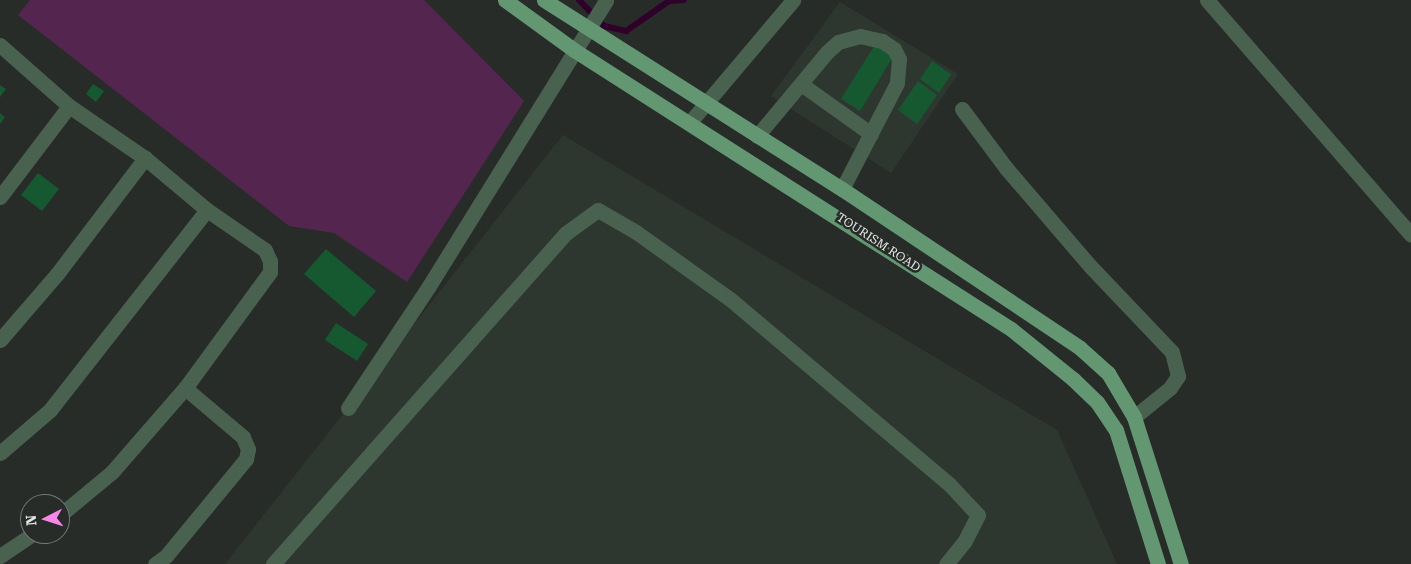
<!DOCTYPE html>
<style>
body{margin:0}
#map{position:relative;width:1411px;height:564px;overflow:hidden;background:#282c29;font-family:"Roboto Serif",serif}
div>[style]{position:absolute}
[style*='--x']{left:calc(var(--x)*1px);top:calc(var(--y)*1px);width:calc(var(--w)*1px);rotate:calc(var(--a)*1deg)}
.built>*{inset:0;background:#2d3730}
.green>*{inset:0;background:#54254e}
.stream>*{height:6px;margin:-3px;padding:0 3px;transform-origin:3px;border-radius:3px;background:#2f002a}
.building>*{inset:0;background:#165931}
.minor>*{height:15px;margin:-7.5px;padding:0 7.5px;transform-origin:7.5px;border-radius:7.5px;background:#49624f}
.major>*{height:15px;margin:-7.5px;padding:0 7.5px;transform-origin:7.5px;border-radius:7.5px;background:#639772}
span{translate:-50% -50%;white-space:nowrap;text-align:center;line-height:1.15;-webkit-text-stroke:5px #282c29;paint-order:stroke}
.street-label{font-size:12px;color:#e5e7e6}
.north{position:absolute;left:20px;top:494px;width:50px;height:50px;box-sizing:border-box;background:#282c29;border:1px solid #747775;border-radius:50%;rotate:265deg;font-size:14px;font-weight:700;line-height:20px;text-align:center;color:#e5e7e6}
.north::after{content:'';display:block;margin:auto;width:18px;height:22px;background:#f987e9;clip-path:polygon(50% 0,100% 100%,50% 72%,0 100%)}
</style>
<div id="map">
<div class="built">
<div style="clip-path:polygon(840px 2px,958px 74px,891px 173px,771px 96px)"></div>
<div style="clip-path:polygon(563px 135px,1057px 430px,1117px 564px,225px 564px)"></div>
</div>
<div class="green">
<div style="clip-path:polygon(30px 0,424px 0,524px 101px,407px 282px,334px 233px,289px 226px,18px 15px)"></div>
</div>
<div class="stream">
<div style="--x:579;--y:0;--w:36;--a:46"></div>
<div style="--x:604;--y:26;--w:23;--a:13"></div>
<div style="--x:626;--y:31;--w:52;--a:-34.9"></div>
<div style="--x:669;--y:1;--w:15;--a:-4"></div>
</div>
<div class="building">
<div style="clip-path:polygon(881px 35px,899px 47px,860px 111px,841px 99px)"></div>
<div style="clip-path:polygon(932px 61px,951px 74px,939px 93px,920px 79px)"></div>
<div style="clip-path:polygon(918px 81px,937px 95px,917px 124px,898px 110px)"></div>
<div style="clip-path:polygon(93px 84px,104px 91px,96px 102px,86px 94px)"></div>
<div style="clip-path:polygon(0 85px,6px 89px,0 97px)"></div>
<div style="clip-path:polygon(0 113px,5px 117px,0 124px)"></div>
<div style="clip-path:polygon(38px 173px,59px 189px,42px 211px,21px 195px)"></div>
<div style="clip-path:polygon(326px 249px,376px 291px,354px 317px,304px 274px)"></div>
<div style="clip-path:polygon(336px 323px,368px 344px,357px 361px,325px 340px)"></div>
</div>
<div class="minor">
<div style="--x:1207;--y:0;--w:311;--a:49"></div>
<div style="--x:0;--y:45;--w:92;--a:41.5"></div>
<div style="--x:69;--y:106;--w:92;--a:34.4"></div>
<div style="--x:145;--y:158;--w:81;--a:40"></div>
<div style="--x:207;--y:210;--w:70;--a:34.6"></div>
<div style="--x:265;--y:250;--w:12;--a:66"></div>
<div style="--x:270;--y:261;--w:11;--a:90"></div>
<div style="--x:270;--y:272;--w:144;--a:126.2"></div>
<div style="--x:185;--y:388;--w:111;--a:131"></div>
<div style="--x:112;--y:472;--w:67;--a:140.4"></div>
<div style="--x:801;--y:84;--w:86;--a:35.5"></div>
<div style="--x:962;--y:109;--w:74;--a:53.3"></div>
<div style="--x:1006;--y:168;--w:130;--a:49.4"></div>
<div style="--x:1091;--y:267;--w:117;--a:46.4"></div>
<div style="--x:1172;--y:352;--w:25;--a:76"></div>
<div style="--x:1178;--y:376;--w:14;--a:124"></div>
<div style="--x:1170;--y:388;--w:46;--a:141.1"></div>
<div style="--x:690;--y:122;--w:160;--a:-49.8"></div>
<div style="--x:757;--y:136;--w:109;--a:-50.2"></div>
<div style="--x:827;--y:52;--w:15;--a:-42"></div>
<div style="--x:838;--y:42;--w:23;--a:-15"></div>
<div style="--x:860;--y:36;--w:23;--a:13"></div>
<div style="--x:882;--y:41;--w:14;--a:34"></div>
<div style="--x:894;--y:49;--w:11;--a:63"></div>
<div style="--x:899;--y:59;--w:24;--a:95"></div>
<div style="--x:897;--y:83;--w:119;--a:117.4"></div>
<div style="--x:0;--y:197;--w:114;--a:-52.8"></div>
<div style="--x:0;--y:340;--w:87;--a:-49.2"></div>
<div style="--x:57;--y:274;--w:146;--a:-52.8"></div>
<div style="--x:348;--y:408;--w:146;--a:-56.4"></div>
<div style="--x:429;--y:286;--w:336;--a:-58.2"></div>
<div style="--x:0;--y:453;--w:66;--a:-40.7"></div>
<div style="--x:50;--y:410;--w:254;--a:-51.9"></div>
<div style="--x:0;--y:556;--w:40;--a:-34"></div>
<div style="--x:155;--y:564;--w:14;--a:-36"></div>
<div style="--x:166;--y:556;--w:126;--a:-50.5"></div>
<div style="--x:246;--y:459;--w:10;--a:-79"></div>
<div style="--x:248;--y:449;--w:13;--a:-113"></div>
<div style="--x:243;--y:437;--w:76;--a:-139.8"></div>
<div style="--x:273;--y:564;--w:442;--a:-48.5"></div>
<div style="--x:566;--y:233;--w:39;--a:-36"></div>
<div style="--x:598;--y:210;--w:44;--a:30.1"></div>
<div style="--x:636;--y:232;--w:115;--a:35.5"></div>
<div style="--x:730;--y:299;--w:287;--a:40.2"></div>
<div style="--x:949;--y:484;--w:42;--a:46.9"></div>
<div style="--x:978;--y:515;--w:30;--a:117"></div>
<div style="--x:964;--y:542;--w:28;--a:129"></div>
</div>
<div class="major">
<div style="--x:505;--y:0;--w:85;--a:35.9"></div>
<div style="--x:574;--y:50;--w:518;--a:32.56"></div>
<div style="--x:1011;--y:329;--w:80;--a:38.9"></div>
<div style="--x:1073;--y:379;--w:33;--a:44"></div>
<div style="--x:1097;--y:402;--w:34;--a:56"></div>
<div style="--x:1116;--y:430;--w:140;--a:72.6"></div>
<div style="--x:544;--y:0;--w:353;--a:32.4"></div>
<div style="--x:842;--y:189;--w:286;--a:33.7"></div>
<div style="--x:1080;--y:348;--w:38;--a:42"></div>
<div style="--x:1108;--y:373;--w:51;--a:59.4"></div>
<div style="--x:1134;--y:417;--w:154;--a:72.3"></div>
</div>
<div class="street-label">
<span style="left:878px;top:243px;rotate:33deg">TOURISM ROAD</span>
</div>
<div class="north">N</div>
</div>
